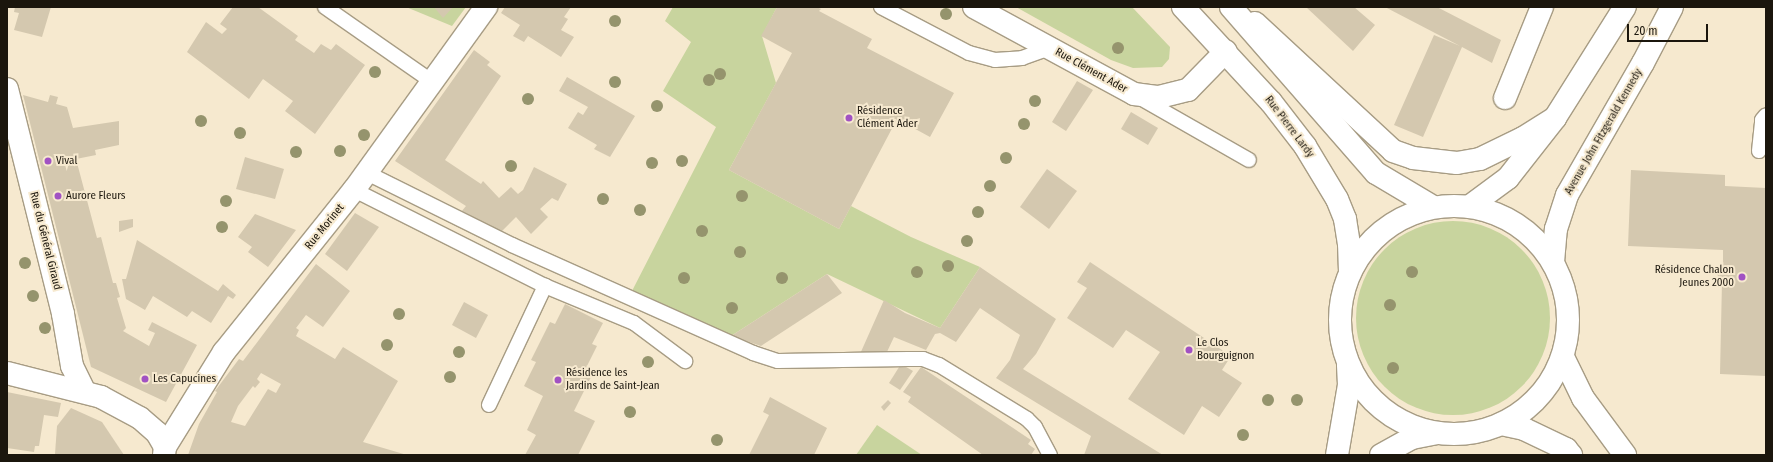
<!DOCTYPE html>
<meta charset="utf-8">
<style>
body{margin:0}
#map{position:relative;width:1773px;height:462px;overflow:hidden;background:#f6e9cf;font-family:"Fira Sans Condensed",sans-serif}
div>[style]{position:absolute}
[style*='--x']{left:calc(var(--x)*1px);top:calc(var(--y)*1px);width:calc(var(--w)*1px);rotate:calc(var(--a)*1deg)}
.green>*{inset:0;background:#c8d49e}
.round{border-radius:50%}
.building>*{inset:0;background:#d4c8af}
.roads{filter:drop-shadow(1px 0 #a79c84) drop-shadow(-1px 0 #a79c84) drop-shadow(0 1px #a79c84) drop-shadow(0 -1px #a79c84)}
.service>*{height:14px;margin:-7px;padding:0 7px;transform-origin:7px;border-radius:7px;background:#fff}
.minor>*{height:22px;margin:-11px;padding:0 11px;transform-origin:11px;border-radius:11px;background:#fff}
.secondary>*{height:22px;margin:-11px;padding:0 11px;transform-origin:11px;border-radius:11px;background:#fff}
.primary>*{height:22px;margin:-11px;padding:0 11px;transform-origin:11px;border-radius:11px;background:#fff}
.primary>.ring{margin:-11px;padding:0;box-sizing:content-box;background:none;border:22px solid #fff;border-radius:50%}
.trees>*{width:12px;height:12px;margin:-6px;border-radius:50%;background:#95946d}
.dots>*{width:11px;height:11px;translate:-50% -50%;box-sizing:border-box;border:2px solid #f6e9cf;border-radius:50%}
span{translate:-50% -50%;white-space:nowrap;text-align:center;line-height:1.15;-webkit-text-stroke:4px #f6e9cf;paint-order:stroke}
.street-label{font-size:11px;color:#1b160d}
.poi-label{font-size:11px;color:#1b160d}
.left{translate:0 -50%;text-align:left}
.right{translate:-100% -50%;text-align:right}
.frame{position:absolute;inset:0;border:8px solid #1b160d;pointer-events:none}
.scale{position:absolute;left:1627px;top:24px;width:81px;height:18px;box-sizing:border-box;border:2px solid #1b160d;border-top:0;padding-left:5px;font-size:12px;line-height:14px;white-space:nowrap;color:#1b160d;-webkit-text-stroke:3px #f6e9cf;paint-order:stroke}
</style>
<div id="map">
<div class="green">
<div style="clip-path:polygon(406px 7px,466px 7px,452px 26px)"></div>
<div style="clip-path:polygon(673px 7px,777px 7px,762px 36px,776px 83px,729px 170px,839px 229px,851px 206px,911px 237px,980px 267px,940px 328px,827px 274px,731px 336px,632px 291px,716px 127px,663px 91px,691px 42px,665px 21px)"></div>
<div style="clip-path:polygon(1016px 7px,1132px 7px,1170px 47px,1169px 59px,1162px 67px,1133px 68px,1111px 60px)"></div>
<div class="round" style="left:1356px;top:221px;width:194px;height:194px"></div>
<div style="clip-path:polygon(877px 425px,922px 455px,856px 455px)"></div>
</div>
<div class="building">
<div style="clip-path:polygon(15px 7px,51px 7px,42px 37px,14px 30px,19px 13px,14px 12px)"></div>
<div style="clip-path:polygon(233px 7px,258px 7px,298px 36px,295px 40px,314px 53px,321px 44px,331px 50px,336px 44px,365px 65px,315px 134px,285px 111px,293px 101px,263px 79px,249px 99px,187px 52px,206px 22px,222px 34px,227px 29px,220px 24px)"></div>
<div style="clip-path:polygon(434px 7px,453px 7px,443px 18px)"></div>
<div style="clip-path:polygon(505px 7px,571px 7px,564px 17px,568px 19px,561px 30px,574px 37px,561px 57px,528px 36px,524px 42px,513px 36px,520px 25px,501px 13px)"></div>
<div style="clip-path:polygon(777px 7px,817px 7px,821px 9px,819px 11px,872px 39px,867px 48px,954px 93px,930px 137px,897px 119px,839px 229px,729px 170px,792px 53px,761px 36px)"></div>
<div style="clip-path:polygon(1306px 7px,1354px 7px,1375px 25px,1353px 51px)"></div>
<div style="clip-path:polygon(1385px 7px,1437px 7px,1501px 40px,1492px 63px,1462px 47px,1423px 137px,1394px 125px,1434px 35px,1460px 46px)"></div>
<div style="clip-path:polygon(474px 50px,490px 62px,487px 65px,501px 76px,445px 160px,481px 184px,483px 181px,499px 198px,511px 187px,518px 194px,523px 190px,534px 167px,567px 184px,558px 201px,552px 198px,540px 209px,548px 217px,531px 234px,516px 217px,501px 232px,461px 212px,466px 206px,395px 161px)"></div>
<div style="clip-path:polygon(567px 77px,635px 116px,610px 157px,594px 149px,597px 145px,568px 128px,578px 112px,583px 115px,588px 107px,559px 91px)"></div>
<div style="clip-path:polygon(1077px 81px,1093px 90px,1066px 131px,1052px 122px)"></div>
<div style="clip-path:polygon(23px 95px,48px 102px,50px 95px,58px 97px,56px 104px,67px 107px,73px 128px,119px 121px,119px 145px,95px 150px,96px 155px,76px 159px,97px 238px,101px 237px,113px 283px,116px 283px,120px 297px,117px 298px,126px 328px,123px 331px,149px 346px,155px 333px,148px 330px,152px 322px,197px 345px,166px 402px,91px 367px)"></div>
<div style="clip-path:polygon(1131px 112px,1158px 128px,1148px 145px,1121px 129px)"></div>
<div style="clip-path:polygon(245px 157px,284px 169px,275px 199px,236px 189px)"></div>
<div style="clip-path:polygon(1047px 169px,1077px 191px,1049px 229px,1020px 207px)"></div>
<div style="clip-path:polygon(1631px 170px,1725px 175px,1725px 186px,1766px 188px,1766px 376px,1720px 374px,1722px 281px,1715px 272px,1723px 265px,1723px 250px,1628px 246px)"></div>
<div style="clip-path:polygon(355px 213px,379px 227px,347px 271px,325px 254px)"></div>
<div style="clip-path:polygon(255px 214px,296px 230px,268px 267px,248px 252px,252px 247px,238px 237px)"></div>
<div style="clip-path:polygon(133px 219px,133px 227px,119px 232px,119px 221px)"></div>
<div style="clip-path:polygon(137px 240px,218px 291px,223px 284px,236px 295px,233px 299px,228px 296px,211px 323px,192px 311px,187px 317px,153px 296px,145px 310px,126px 299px,122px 279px,126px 279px)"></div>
<div style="clip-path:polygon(1090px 262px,1231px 356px,1222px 370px,1242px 383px,1219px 417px,1202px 406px,1184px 435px,1128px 399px,1160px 352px,1126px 330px,1113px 348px,1067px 318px,1087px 288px,1077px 282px)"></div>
<div style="clip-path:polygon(evenodd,316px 264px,350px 291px,323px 327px,306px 315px,296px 328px,299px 330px,296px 336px,335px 359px,343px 347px,398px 381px,363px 442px,407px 455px,188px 455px,199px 424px,217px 392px,215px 391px,239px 359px,243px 361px,316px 264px,261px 373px,281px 384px,276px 393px,268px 389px,245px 426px,231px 422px,238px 406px,253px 386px,255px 388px,260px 382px,257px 379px,261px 373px)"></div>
<div style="clip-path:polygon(980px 267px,1056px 319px,1036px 354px,1023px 369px,1163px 455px,1084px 455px,1091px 436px,996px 378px,1010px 360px,1020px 335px,980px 308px,956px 342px,940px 333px,935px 334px,926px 350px,894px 337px,886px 354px,860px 354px,884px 300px,905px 313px,940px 328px)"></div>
<div style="clip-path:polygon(827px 274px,842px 293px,761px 346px,731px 336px)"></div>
<div style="clip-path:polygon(464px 302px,488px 315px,476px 338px,452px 325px)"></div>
<div style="clip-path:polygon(565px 304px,603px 323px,592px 344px,597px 346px,585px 370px,592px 375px,574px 411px,595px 421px,578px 455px,525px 455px,536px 435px,527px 430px,543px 396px,524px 386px,536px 362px,531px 360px,550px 322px,555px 324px)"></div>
<div style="clip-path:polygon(901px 364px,913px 371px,900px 390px,889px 383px)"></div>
<div style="clip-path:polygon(921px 367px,1031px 440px,1028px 444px,1035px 449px,1031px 455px,983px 455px,908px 402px,911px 397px,903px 392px)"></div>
<div style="clip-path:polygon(7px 392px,61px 403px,58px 417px,44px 415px,39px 446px,35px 446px,34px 452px,7px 448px)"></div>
<div style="clip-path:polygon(770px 397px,827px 428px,814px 455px,749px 455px,769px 415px,763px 412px)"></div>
<div style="clip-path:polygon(888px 400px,891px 403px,884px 411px,881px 407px)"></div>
<div style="clip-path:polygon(71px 408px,102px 422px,124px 455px,55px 454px,57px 426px)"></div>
</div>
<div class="roads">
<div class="service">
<div style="--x:325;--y:7;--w:129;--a:34.9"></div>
<div style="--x:881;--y:7;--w:99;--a:27.6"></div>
<div style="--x:969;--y:53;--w:27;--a:15"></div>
<div style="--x:995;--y:60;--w:27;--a:-4"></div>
<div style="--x:1022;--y:58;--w:29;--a:-20"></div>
<div style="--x:1142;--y:99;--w:123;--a:29.7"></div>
<div style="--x:1759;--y:151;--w:31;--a:-84"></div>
<div style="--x:1762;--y:120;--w:6;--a:-51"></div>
<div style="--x:365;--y:172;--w:164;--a:26.4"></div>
<div style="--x:512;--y:245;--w:264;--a:24.1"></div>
<div style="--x:753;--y:353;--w:26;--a:18"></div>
<div style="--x:778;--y:361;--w:130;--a:-0.9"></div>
<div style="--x:908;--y:359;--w:15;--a:0"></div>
<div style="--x:923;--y:359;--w:17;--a:21"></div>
<div style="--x:939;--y:365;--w:103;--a:31.5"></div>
<div style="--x:1027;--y:419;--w:11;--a:45"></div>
<div style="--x:1035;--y:427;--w:32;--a:62"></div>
<div style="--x:354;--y:190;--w:214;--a:26.7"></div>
<div style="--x:545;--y:286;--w:96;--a:22.6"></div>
<div style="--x:634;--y:323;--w:64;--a:36.7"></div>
<div style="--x:489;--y:405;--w:132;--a:-64.8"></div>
</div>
<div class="minor">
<div style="--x:974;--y:7;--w:182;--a:28.5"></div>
<div style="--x:1134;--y:94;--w:25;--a:7"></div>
<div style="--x:1159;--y:97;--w:30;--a:-14"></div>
<div style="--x:1188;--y:90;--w:54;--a:-45.7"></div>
<div style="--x:7;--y:89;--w:232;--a:76"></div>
<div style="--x:63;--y:314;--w:53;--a:80.2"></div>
<div style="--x:72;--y:366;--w:28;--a:64"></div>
<div style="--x:1505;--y:98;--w:98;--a:-67.9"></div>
<div style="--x:7;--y:373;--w:97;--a:14.3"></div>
<div style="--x:101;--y:397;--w:44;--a:28.3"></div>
<div style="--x:140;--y:418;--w:23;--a:41"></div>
<div style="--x:157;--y:433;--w:16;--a:60"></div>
<div style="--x:164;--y:455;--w:8;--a:-83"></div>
<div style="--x:165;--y:447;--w:112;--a:-58.2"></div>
<div style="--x:224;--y:352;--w:208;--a:-51.3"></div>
<div style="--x:354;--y:190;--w:226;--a:-54.2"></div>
</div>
<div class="secondary">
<div style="--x:1255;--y:23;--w:188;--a:42.8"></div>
<div style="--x:1393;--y:151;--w:21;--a:19"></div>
<div style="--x:1413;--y:158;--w:44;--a:6.5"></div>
<div style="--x:1457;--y:163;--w:23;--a:-10"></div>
<div style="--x:1480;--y:159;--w:48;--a:-26"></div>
<div style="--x:1523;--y:138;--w:38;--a:-32"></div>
<div style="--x:1470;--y:206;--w:47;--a:-36.4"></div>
<div style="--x:1508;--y:178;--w:76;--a:-51.9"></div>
<div style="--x:1555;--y:118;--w:131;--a:-57.8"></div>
<div style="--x:1553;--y:262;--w:33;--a:-85"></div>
<div style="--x:1556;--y:229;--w:36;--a:-72"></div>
<div style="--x:1567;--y:195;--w:152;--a:-60.1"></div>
<div style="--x:1643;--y:63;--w:63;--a:-62.6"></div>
<div style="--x:1337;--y:455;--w:71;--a:-80.3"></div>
<div style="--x:1349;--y:385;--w:20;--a:-93"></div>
<div style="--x:1381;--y:455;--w:35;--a:-29"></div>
<div style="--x:1412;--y:438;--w:26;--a:-11"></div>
</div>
<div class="primary">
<div style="--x:1183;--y:7;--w:129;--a:47.2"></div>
<div style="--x:1271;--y:102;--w:56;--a:52.3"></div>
<div style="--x:1305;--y:146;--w:62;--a:58.9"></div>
<div style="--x:1337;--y:199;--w:22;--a:68"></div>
<div style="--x:1345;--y:219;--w:24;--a:81"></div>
<div style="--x:1349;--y:243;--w:28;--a:88"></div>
<div style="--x:1231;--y:7;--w:220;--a:48.9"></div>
<div style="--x:1376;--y:173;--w:66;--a:30.8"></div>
<div class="ring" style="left:1340px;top:206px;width:206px;height:206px"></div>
<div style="--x:1563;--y:357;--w:46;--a:64"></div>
<div style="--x:1583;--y:398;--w:71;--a:53.6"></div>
<div style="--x:1501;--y:424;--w:24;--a:12"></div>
<div style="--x:1524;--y:429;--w:47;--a:25.5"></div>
<div style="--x:1566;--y:449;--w:8;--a:50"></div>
</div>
</div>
<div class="trees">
<div style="left:946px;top:14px"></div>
<div style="left:615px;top:21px"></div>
<div style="left:1118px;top:48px"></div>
<div style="left:375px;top:72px"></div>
<div style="left:720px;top:74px"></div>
<div style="left:709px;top:80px"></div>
<div style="left:615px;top:82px"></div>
<div style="left:528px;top:99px"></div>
<div style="left:1035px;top:101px"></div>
<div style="left:657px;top:106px"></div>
<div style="left:201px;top:121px"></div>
<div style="left:1024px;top:124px"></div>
<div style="left:240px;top:133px"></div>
<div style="left:364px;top:135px"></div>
<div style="left:340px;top:151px"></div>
<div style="left:296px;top:152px"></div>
<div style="left:1006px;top:158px"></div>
<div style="left:682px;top:161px"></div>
<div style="left:652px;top:163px"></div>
<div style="left:511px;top:166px"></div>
<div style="left:990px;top:186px"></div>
<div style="left:742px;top:196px"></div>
<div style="left:603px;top:199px"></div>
<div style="left:226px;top:201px"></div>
<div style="left:640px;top:210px"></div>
<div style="left:978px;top:212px"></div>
<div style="left:222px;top:227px"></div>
<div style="left:702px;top:231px"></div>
<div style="left:967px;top:241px"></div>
<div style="left:740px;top:252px"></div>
<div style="left:25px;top:263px"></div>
<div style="left:948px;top:266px"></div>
<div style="left:917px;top:272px"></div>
<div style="left:1412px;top:272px"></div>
<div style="left:684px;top:278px"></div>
<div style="left:782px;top:278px"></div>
<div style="left:33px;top:296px"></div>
<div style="left:1390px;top:305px"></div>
<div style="left:732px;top:308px"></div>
<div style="left:399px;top:314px"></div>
<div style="left:45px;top:328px"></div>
<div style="left:387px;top:345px"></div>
<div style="left:459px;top:352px"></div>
<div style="left:648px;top:362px"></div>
<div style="left:1393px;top:368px"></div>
<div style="left:450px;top:377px"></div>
<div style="left:1268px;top:400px"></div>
<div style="left:1297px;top:400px"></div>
<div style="left:630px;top:412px"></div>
<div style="left:1243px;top:435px"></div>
<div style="left:717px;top:440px"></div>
</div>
<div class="dots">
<div style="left:849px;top:118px;background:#a152c3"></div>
<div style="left:48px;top:161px;background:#a152c3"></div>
<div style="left:58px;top:196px;background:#a152c3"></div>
<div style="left:1742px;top:277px;background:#a152c3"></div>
<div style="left:1189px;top:350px;background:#a152c3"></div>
<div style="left:145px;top:379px;background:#a152c3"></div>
<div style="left:558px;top:380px;background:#a152c3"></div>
</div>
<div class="street-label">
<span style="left:1091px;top:71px;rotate:29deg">Rue Clément Ader</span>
<span style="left:1289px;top:127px;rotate:53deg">Rue Pierre Lardy</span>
<span style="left:1604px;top:132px;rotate:-60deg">Avenue John Fitzgerald Kennedy</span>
<span style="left:325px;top:227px;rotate:-51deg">Rue Morinet</span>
<span style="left:45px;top:241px;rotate:76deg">Rue du Général Giraud</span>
</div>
<div class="poi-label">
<span class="left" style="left:857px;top:118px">Résidence<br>Clément Ader</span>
<span class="left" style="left:56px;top:161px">Vival</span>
<span class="left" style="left:66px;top:196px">Aurore Fleurs</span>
<span class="right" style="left:1734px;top:277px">Résidence Chalon<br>Jeunes 2000</span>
<span class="left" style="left:1197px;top:350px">Le Clos<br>Bourguignon</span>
<span class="left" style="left:566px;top:380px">Résidence les<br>Jardins de Saint-Jean</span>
<span class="left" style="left:153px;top:379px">Les Capucines</span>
</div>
<div class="frame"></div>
<div class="scale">20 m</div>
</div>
